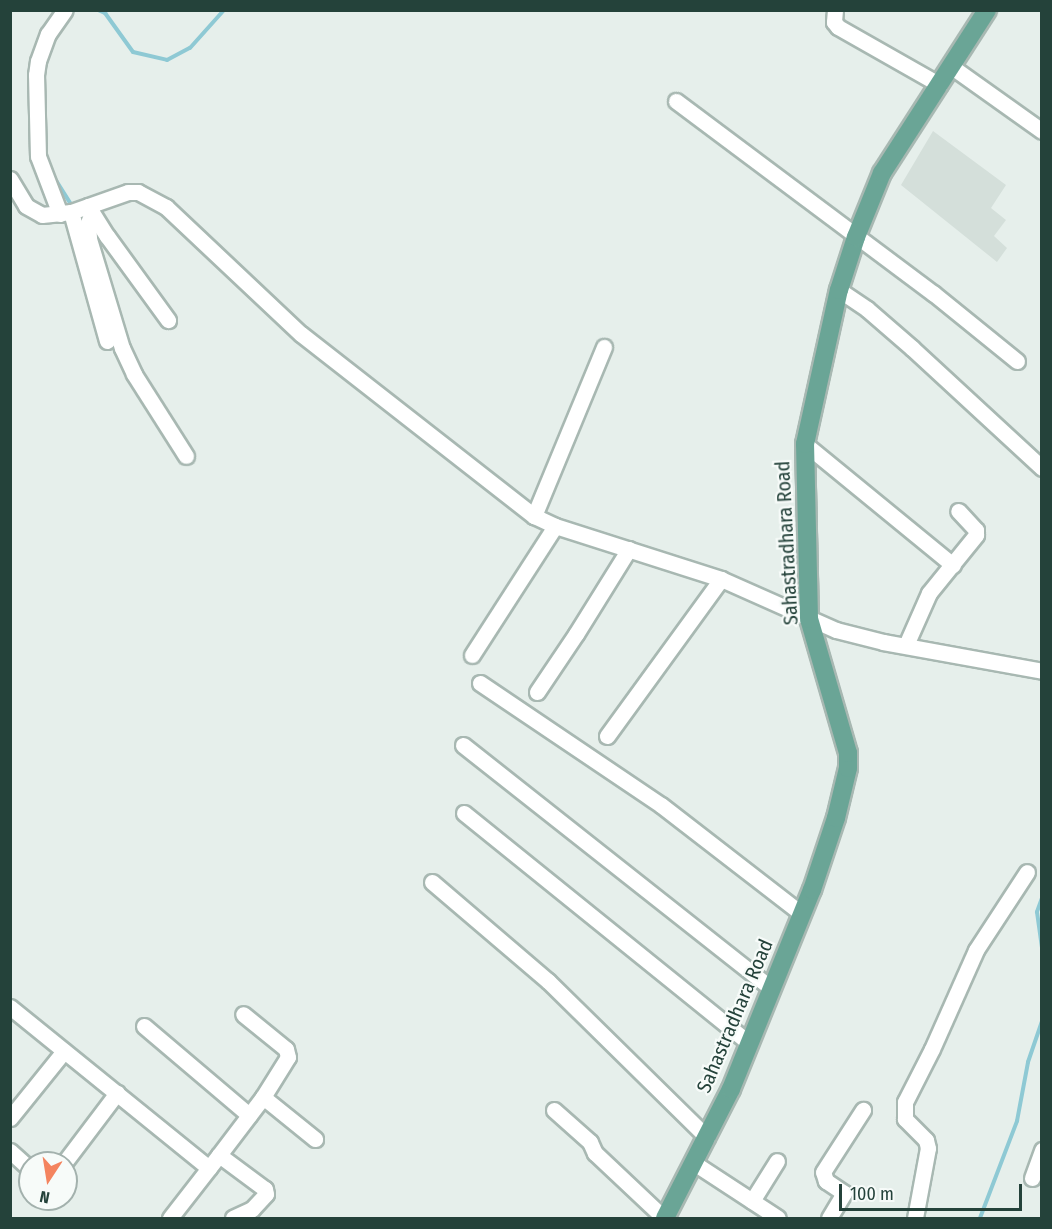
<!DOCTYPE html>
<style>
body{margin:0}
#map{position:relative;width:1052px;height:1229px;overflow:hidden;background:#e6efeb;font-family:"Fira Sans Condensed",sans-serif}
div>[style]{position:absolute}
[style*='--x']{left:calc(var(--x)*1px);top:calc(var(--y)*1px);width:calc(var(--w)*1px);rotate:calc(var(--a)*1deg)}
.built>*{inset:0;background:#d4dfda}
.stream>*{height:4px;margin:-2px;padding:0 2px;transform-origin:2px;border-radius:2px;background:#8ec9d4}
.roads{filter:drop-shadow(2px 0 #a8b8b2) drop-shadow(-2px 0 #a8b8b2) drop-shadow(0 2px #a8b8b2) drop-shadow(0 -2px #a8b8b2)}
.minor>*{height:15px;margin:-7.5px;padding:0 7.5px;transform-origin:7.5px;border-radius:7.5px;background:#fff}
.major>*{height:18px;margin:-9px;padding:0 9px;transform-origin:9px;border-radius:9px;background:#6aa596}
span{translate:-50% -50%;white-space:nowrap;text-align:center;line-height:1.15;-webkit-text-stroke:4.5px #f7fbf9;paint-order:stroke}
.street-label{font-size:20px;color:#24423a}
.frame{position:absolute;inset:0;border:12px solid #24423a;pointer-events:none}
.north{position:absolute;left:18px;top:1151px;width:60px;height:60px;box-sizing:border-box;background:#f7fbf9;border:2px solid #a3b1ad;border-radius:50%;rotate:192deg;font-size:16px;font-weight:700;line-height:24px;text-align:center;color:#24423a}
.north::after{content:'';display:block;margin:auto;width:21px;height:27px;background:#f4845f;clip-path:polygon(50% 0,100% 100%,50% 72%,0 100%)}
.scale{position:absolute;left:839px;top:1184px;width:183px;height:27px;box-sizing:border-box;border:3px solid #24423a;border-top:0;padding-left:8px;font-size:18px;line-height:21px;white-space:nowrap;color:#24423a;-webkit-text-stroke:4px #f7fbf9;paint-order:stroke}
</style>
<div id="map">
<div class="built">
<div style="clip-path:polygon(933px 131px,1006px 185px,991px 208px,1006px 220px,994px 236px,1007px 248px,997px 262px,901px 185px)"></div>
</div>
<div class="stream">
<div style="--x:98;--y:10;--w:8;--a:23"></div>
<div style="--x:105;--y:13;--w:48;--a:54.3"></div>
<div style="--x:133;--y:52;--w:35;--a:13"></div>
<div style="--x:167;--y:60;--w:26;--a:-28"></div>
<div style="--x:190;--y:48;--w:51;--a:-48.2"></div>
<div style="--x:52;--y:174;--w:40;--a:58"></div>
<div style="--x:1042;--y:898;--w:15;--a:110"></div>
<div style="--x:1037;--y:912;--w:36;--a:82"></div>
<div style="--x:980;--y:1218;--w:104;--a:-69.1"></div>
<div style="--x:1017;--y:1121;--w:60;--a:-79.4"></div>
<div style="--x:1028;--y:1062;--w:43;--a:-71.1"></div>
</div>
<div class="roads">
<div class="minor">
<div style="--x:835;--y:10;--w:12;--a:95"></div>
<div style="--x:834;--y:22;--w:6;--a:51"></div>
<div style="--x:838;--y:27;--w:117;--a:29.6"></div>
<div style="--x:952;--y:67;--w:110;--a:35.4"></div>
<div style="--x:676;--y:101;--w:321;--a:36.8"></div>
<div style="--x:933;--y:293;--w:108;--a:39"></div>
<div style="--x:10;--y:179;--w:31;--a:59"></div>
<div style="--x:26;--y:206;--w:18;--a:29"></div>
<div style="--x:42;--y:215;--w:29;--a:-6"></div>
<div style="--x:71;--y:212;--w:60;--a:-19.3"></div>
<div style="--x:128;--y:192;--w:10;--a:0"></div>
<div style="--x:138;--y:192;--w:32;--a:28"></div>
<div style="--x:166;--y:207;--w:185;--a:43.3"></div>
<div style="--x:301;--y:334;--w:296;--a:38"></div>
<div style="--x:534;--y:516;--w:23;--a:25"></div>
<div style="--x:555;--y:526;--w:174;--a:17.7"></div>
<div style="--x:721;--y:579;--w:126;--a:23.9"></div>
<div style="--x:836;--y:630;--w:49;--a:14.3"></div>
<div style="--x:883;--y:642;--w:162;--a:10.3"></div>
<div style="--x:88;--y:206;--w:36;--a:58"></div>
<div style="--x:107;--y:236;--w:104;--a:54"></div>
<div style="--x:71;--y:212;--w:134;--a:74.4"></div>
<div style="--x:92;--y:212;--w:12;--a:110"></div>
<div style="--x:88;--y:223;--w:16;--a:86"></div>
<div style="--x:89;--y:239;--w:114;--a:73.2"></div>
<div style="--x:122;--y:348;--w:29;--a:65"></div>
<div style="--x:134;--y:374;--w:97;--a:57.6"></div>
<div style="--x:60;--y:214;--w:62;--a:-110.8"></div>
<div style="--x:38;--y:156;--w:81;--a:-91.4"></div>
<div style="--x:36;--y:75;--w:14;--a:-82"></div>
<div style="--x:38;--y:61;--w:29;--a:-70"></div>
<div style="--x:48;--y:34;--w:29;--a:-55"></div>
<div style="--x:839;--y:290;--w:34;--a:34"></div>
<div style="--x:867;--y:309;--w:60;--a:40.9"></div>
<div style="--x:912;--y:348;--w:177;--a:42.7"></div>
<div style="--x:805;--y:444;--w:191;--a:39.3"></div>
<div style="--x:534;--y:516;--w:183;--a:-67.5"></div>
<div style="--x:906;--y:645;--w:57;--a:-66.1"></div>
<div style="--x:929;--y:593;--w:75;--a:-51"></div>
<div style="--x:976;--y:535;--w:5;--a:-90"></div>
<div style="--x:976;--y:530;--w:26;--a:-133"></div>
<div style="--x:472;--y:655;--w:153;--a:-57.2"></div>
<div style="--x:480;--y:683;--w:218;--a:34"></div>
<div style="--x:661;--y:805;--w:178;--a:37.7"></div>
<div style="--x:537;--y:692;--w:70;--a:-56.1"></div>
<div style="--x:576;--y:634;--w:100;--a:-58.1"></div>
<div style="--x:607;--y:736;--w:194;--a:-54"></div>
<div style="--x:463;--y:745;--w:392;--a:38.3"></div>
<div style="--x:464;--y:813;--w:366;--a:38.9"></div>
<div style="--x:432;--y:882;--w:153;--a:40.5"></div>
<div style="--x:548;--y:981;--w:223;--a:44.5"></div>
<div style="--x:10;--y:1007;--w:256;--a:39"></div>
<div style="--x:144;--y:1026;--w:138;--a:40.3"></div>
<div style="--x:263;--y:1097;--w:67;--a:38.9"></div>
<div style="--x:554;--y:1110;--w:48;--a:41.6"></div>
<div style="--x:590;--y:1142;--w:12;--a:66"></div>
<div style="--x:595;--y:1153;--w:95;--a:43.3"></div>
<div style="--x:10;--y:1118;--w:86;--a:-51.1"></div>
<div style="--x:10;--y:1151;--w:27;--a:42"></div>
<div style="--x:219;--y:1155;--w:73;--a:-52.8"></div>
<div style="--x:263;--y:1097;--w:47;--a:-58"></div>
<div style="--x:288;--y:1057;--w:8;--a:-104"></div>
<div style="--x:286;--y:1049;--w:55;--a:-140.9"></div>
<div style="--x:64;--y:1163;--w:88;--a:-52.9"></div>
<div style="--x:694;--y:1163;--w:100;--a:33.2"></div>
<div style="--x:1032;--y:1178;--w:30;--a:-70"></div>
<div style="--x:752;--y:1201;--w:47;--a:-58"></div>
<div style="--x:170;--y:1218;--w:80;--a:-52.1"></div>
<div style="--x:219;--y:1155;--w:57;--a:36.5"></div>
<div style="--x:265;--y:1189;--w:5;--a:79"></div>
<div style="--x:266;--y:1194;--w:21;--a:133"></div>
<div style="--x:252;--y:1209;--w:21;--a:155"></div>
<div style="--x:829;--y:1218;--w:29;--a:-59"></div>
<div style="--x:844;--y:1193;--w:22;--a:-146"></div>
<div style="--x:826;--y:1181;--w:9;--a:-108"></div>
<div style="--x:823;--y:1172;--w:74;--a:-57.2"></div>
<div style="--x:915;--y:1218;--w:71;--a:-79.5"></div>
<div style="--x:928;--y:1148;--w:8;--a:-104"></div>
<div style="--x:926;--y:1140;--w:30;--a:-135"></div>
<div style="--x:905;--y:1119;--w:17;--a:-90"></div>
<div style="--x:905;--y:1102;--w:59;--a:-63"></div>
<div style="--x:932;--y:1049;--w:108;--a:-66"></div>
<div style="--x:976;--y:950;--w:93;--a:-56.8"></div>
</div>
<div class="major">
<div style="--x:665;--y:1218;--w:145;--a:-62.9"></div>
<div style="--x:731;--y:1089;--w:215;--a:-67.9"></div>
<div style="--x:812;--y:890;--w:76;--a:-71.6"></div>
<div style="--x:836;--y:818;--w:51;--a:-76.5"></div>
<div style="--x:848;--y:768;--w:15;--a:-90"></div>
<div style="--x:848;--y:753;--w:140;--a:-106.2"></div>
<div style="--x:809;--y:619;--w:175;--a:-91.3"></div>
<div style="--x:805;--y:444;--w:158;--a:-77.6"></div>
<div style="--x:839;--y:290;--w:56;--a:-72.2"></div>
<div style="--x:856;--y:237;--w:69;--a:-67.9"></div>
<div style="--x:882;--y:173;--w:194;--a:-57.2"></div>
</div>
</div>
<div class="street-label">
<span style="left:787px;top:543px;rotate:-93deg">Sahastradhara Road</span>
<span style="left:735px;top:1016px;rotate:-67deg">Sahastradhara Road</span>
</div>
<div class="frame"></div>
<div class="north">N</div>
<div class="scale">100 m</div>
</div>
